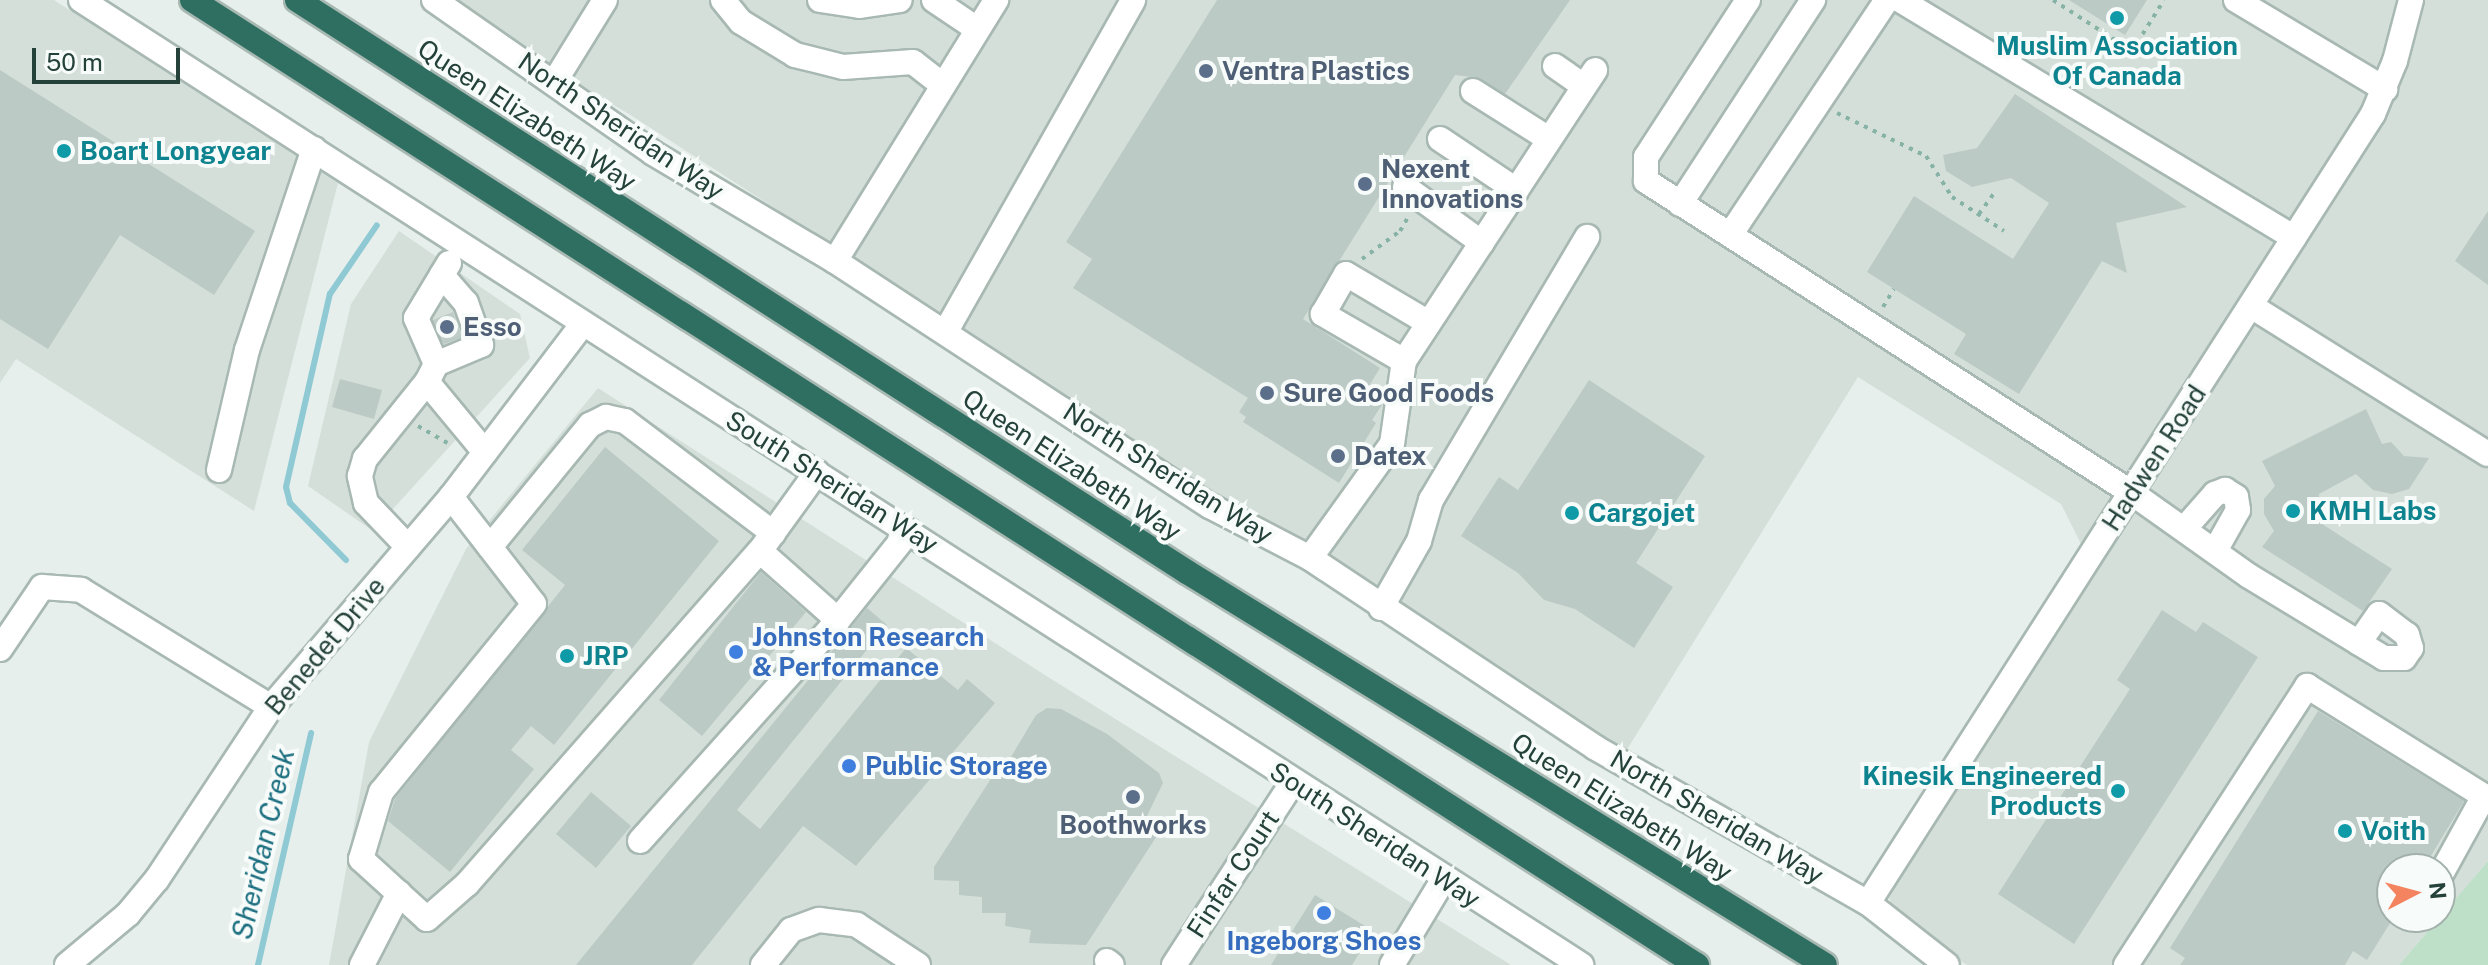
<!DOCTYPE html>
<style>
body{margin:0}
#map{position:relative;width:2488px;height:965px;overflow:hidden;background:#e6efeb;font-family:"Public Sans",sans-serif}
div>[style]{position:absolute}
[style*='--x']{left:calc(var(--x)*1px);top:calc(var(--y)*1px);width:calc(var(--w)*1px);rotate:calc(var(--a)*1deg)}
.built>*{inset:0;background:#d4dfda}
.green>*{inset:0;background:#bfe0c8}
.stream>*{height:6px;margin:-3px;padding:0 3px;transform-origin:3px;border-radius:3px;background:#8ec9d4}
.building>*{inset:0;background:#bbcac4}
.minor-tunnel>*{height:24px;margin-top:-12px;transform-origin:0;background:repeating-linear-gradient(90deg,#bfccc8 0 24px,transparent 0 36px)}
.path>*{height:4px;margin-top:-2px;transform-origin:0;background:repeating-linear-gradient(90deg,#86b3a5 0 4px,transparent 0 10px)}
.roads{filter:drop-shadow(2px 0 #a8b8b2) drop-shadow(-2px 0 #a8b8b2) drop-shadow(0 2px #a8b8b2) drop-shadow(0 -2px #a8b8b2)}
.minor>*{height:24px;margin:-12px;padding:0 12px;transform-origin:12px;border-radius:12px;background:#fff}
.highway>*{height:24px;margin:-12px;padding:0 12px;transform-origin:12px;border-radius:12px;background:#2f6f62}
.dots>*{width:22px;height:22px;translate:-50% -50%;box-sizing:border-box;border:4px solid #f7fbf9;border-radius:50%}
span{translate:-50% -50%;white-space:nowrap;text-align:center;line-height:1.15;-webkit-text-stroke:8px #f7fbf9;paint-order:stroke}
.culture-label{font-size:26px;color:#0d838f;font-weight:700}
.left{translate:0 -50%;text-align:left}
.right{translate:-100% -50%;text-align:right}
.service-label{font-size:26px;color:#4e5e75;font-weight:700}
.street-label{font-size:26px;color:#24423a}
.shop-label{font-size:26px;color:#366cbe;font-weight:700}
.water-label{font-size:28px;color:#1c6f80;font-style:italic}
.north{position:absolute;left:2376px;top:853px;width:80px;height:80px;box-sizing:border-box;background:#f7fbf9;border:2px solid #a3b1ad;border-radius:50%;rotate:84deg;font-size:22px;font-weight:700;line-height:32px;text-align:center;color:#24423a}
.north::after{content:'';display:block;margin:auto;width:28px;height:36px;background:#f4845f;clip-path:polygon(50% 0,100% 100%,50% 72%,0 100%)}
.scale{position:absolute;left:32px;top:48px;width:148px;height:36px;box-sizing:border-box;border:4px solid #24423a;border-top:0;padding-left:10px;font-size:24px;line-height:28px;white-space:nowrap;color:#24423a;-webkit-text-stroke:6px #f7fbf9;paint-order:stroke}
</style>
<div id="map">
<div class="built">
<div style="clip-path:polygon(0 0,54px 0,338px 183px,254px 511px,16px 359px,0 383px)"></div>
<div style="clip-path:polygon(evenodd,436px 0,2488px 0,2488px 861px,2399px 965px,1967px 965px,1898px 923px,1889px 898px,1984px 723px,2088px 558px,2061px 504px,1858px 377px,1623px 756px,629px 114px,436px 0,2392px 869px,2440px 869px,2440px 917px,2392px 917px,2392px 869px)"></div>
<div style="clip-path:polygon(399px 231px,520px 314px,530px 358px,373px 531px,308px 486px,351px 304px)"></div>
<div style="clip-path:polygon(598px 388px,1048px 677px,1511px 965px,329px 965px,369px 742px,466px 549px)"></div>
</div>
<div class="green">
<div style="clip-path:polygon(2488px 861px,2488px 965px,2399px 965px)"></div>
</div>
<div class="stream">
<div style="--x:346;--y:560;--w:80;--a:-134.5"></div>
<div style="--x:290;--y:503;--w:16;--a:-104"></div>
<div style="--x:286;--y:487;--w:198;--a:-77.2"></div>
<div style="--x:330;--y:294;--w:83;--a:-55.7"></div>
<div style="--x:258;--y:965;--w:238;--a:-77.1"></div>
</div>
<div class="building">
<div style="clip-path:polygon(1217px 0,1570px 0,1505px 94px,1480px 78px,1455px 75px,1303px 319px,1380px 368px,1364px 394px,1382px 405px,1372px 420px,1376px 423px,1339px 483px,1243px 422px,1246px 417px,1239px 412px,1248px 398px,1073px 288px,1092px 259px,1066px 242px)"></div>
<div style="clip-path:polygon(2069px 0,2147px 0,2125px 35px)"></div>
<div style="clip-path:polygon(0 70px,255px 231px,214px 295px,120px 235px,48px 349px,0 319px)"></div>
<div style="clip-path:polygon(2015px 94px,2187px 207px,2116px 223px,2127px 273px,2102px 261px,2019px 394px,1954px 354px,1966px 334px,1867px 272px,1914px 196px,2013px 259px,2049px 203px,2011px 178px,1972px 187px,1946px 171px,1943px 155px,1977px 148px)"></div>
<div style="clip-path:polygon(2488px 211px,2488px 285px,2455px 261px)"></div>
<div style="clip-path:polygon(453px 312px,462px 337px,444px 344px,433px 320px)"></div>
<div style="clip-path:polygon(340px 379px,382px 390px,374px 419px,332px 407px)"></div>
<div style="clip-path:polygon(1589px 380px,1705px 456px,1636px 563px,1673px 587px,1634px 648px,1575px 609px,1544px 600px,1518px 573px,1461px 536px,1499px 477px,1518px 490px)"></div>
<div style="clip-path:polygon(2366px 409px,2382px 444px,2391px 442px,2404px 456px,2429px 458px,2409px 489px,2392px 494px,2373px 490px,2356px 474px,2319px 494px,2319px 522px,2392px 569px,2363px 611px,2262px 547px,2274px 531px,2264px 514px,2264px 499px,2275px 486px,2262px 461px)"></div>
<div style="clip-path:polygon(605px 447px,719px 541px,554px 745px,531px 726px,511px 750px,534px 769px,450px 872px,388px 821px,395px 799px,565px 585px,522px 550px)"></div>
<div style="clip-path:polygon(761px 572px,806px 612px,702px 736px,659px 700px)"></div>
<div style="clip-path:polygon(867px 608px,887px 625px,737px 810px,760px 829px,906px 648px,958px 690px,967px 679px,995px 703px,856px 866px,803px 826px,692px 965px,576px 965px)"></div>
<div style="clip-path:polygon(2162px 610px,2196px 632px,2203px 622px,2258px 657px,2074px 944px,1998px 894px,2130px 689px,2117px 680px)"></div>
<div style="clip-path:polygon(1047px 708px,1061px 709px,1107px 734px,1159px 773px,1163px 783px,1147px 816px,1164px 825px,1086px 945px,1029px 943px,1031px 930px,1005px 926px,1006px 913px,982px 913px,982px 897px,959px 895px,959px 881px,934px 880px,934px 867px,1003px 760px,1008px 762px,1036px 715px)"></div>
<div style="clip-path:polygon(2318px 711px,2464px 801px,2423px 869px,2392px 869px,2392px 920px,2367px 960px,2353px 951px,2345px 965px,2180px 965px,2185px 958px,2170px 948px)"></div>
<div style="clip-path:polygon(591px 792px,631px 826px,596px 868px,556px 834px)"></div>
<div style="clip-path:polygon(1315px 895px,1373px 931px,1352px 965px,1271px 965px)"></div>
</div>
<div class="minor-tunnel">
<div style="--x:441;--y:317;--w:28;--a:69"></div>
</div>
<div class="path">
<div style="--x:2053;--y:0;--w:94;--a:32.8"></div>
<div style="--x:2132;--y:51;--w:60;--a:-57.9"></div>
<div style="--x:1837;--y:113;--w:99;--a:25.8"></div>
<div style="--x:1926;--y:156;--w:49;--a:57.6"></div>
<div style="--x:1952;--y:197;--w:62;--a:33.2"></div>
<div style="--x:1979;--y:214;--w:27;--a:-54"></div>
<div style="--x:1362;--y:259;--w:47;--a:-36.4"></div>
<div style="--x:1400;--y:231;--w:16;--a:-60"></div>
<div style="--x:1883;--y:307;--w:21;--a:-59"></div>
<div style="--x:418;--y:426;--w:34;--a:30"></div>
</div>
<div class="roads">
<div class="minor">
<div style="--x:81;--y:0;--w:1784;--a:32.75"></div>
<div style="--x:434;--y:0;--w:267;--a:34.9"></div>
<div style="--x:653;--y:153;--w:212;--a:30.7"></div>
<div style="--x:835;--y:261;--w:448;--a:33.2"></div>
<div style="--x:1210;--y:506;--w:113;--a:27.5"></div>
<div style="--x:1310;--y:558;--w:343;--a:33.6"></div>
<div style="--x:1596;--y:748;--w:313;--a:29.7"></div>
<div style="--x:1868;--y:903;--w:100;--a:38.1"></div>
<div style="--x:723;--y:0;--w:28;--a:51"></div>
<div style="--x:741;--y:22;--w:63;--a:31.4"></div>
<div style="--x:795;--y:55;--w:49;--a:14"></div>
<div style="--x:843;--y:67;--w:70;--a:-4.1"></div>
<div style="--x:913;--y:62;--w:37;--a:38"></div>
<div style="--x:820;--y:0;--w:40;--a:8.5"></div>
<div style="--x:860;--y:6;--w:40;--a:-8.5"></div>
<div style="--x:934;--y:0;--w:52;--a:34"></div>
<div style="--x:1748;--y:0;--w:187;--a:123"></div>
<div style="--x:1646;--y:157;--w:24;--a:90"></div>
<div style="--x:1646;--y:181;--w:578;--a:32.7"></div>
<div style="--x:2132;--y:493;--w:143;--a:35.4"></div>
<div style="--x:2249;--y:576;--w:129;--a:31.3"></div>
<div style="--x:2359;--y:643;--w:29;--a:31"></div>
<div style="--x:2384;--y:658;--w:20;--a:0"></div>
<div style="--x:2404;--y:658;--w:12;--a:-55"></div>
<div style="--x:2411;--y:648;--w:14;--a:-107"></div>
<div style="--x:2407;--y:635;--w:35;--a:-143"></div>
<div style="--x:2379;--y:614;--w:35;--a:125"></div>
<div style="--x:1900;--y:0;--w:460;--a:31.1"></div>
<div style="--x:2236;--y:0;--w:174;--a:30.9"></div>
<div style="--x:1555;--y:66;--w:35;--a:35"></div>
<div style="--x:555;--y:81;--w:95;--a:-58.3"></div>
<div style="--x:1473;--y:91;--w:90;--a:32.3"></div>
<div style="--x:1440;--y:139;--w:92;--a:33.9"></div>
<div style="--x:1405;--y:187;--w:95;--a:36"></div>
<div style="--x:1680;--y:204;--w:244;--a:-56.9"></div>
<div style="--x:1730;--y:235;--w:283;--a:-56.3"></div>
<div style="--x:835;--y:261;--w:307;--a:-58.3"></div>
<div style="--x:2251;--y:306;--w:279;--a:32"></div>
<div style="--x:946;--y:331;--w:380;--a:-60.5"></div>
<div style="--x:1404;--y:361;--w:94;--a:-149.9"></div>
<div style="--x:1323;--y:314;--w:46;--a:-60.1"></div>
<div style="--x:1346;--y:274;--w:96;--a:30.6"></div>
<div style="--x:436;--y:364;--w:50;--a:-113.5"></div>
<div style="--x:416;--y:318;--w:64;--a:-59"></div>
<div style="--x:427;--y:382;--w:20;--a:-63"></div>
<div style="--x:436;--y:364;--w:49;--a:-22.9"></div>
<div style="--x:481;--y:345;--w:45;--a:-109.7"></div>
<div style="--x:466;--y:303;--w:37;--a:-131"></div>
<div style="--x:219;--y:470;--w:123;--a:-76.9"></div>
<div style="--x:247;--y:350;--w:212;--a:-71.6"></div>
<div style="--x:451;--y:497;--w:135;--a:52.2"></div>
<div style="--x:534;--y:604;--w:242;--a:129.1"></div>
<div style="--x:381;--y:792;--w:70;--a:106.6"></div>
<div style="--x:361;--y:859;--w:89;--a:42.3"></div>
<div style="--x:427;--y:919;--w:53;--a:-41.2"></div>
<div style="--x:467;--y:884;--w:444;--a:-48.7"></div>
<div style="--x:760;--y:551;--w:97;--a:-54.2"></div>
<div style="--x:2184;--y:529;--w:47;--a:-48.5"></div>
<div style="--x:2215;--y:494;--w:11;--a:-22"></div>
<div style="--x:2225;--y:490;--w:13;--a:32"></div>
<div style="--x:2236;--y:497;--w:13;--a:81"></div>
<div style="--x:2238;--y:510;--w:47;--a:119.3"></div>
<div style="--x:408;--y:547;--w:61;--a:-133.7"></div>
<div style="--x:366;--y:503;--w:28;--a:-103"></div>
<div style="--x:360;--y:476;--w:18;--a:-74"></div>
<div style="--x:365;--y:459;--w:99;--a:-51.2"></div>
<div style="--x:427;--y:382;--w:91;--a:50.4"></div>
<div style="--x:490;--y:547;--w:158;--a:-50.7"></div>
<div style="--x:590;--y:425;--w:18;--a:-27"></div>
<div style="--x:606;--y:417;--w:19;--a:12"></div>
<div style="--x:625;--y:421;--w:186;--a:37.1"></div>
<div style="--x:760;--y:551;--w:104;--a:41.5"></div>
<div style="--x:1310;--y:558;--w:140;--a:-54.3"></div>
<div style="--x:1392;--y:444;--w:84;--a:-81.8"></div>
<div style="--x:1404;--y:361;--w:348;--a:-56.7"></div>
<div style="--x:1381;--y:608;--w:77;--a:-60.4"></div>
<div style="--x:1419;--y:541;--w:43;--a:-73.7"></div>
<div style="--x:1431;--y:500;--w:306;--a:-59.3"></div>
<div style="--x:0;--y:649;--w:75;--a:-55.9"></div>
<div style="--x:42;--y:587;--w:39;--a:4"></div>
<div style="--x:81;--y:590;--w:223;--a:31.6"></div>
<div style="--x:640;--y:841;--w:297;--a:-48.1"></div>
<div style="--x:838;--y:620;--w:114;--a:-51.4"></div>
<div style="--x:1868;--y:903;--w:937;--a:-57.38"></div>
<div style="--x:2373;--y:114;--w:57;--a:-67.5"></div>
<div style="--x:2395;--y:61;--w:63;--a:-75.3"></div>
<div style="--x:1107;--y:961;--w:6;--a:39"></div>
<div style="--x:67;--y:965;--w:80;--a:-39.9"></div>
<div style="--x:128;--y:914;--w:45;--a:-50.4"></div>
<div style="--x:157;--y:879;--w:206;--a:-56.5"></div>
<div style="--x:271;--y:707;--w:277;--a:-49.4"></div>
<div style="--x:451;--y:497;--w:218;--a:-52.7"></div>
<div style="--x:362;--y:965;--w:81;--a:-62.8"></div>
<div style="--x:763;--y:965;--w:45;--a:-51.3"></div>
<div style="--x:791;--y:930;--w:30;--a:-20"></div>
<div style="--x:819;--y:920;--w:38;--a:7"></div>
<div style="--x:857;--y:925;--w:73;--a:33.3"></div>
<div style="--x:1174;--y:965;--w:217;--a:-57"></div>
<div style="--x:1392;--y:965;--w:99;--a:-59"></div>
<div style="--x:2126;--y:965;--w:333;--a:-57"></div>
<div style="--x:2307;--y:686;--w:208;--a:31.9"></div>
<div style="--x:2484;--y:796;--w:91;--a:118.8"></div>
</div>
<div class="highway">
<div style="--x:192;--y:0;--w:1788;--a:32.67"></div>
<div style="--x:297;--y:0;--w:1058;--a:32.73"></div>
<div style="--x:1187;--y:572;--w:749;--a:31.63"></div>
</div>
</div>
<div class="dots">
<div style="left:2117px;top:18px;background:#0f9aa8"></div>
<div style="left:1206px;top:71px;background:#5c6f8a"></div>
<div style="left:64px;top:151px;background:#0f9aa8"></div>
<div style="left:1365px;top:184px;background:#5c6f8a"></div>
<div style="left:447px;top:327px;background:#5c6f8a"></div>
<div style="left:1267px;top:393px;background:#5c6f8a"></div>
<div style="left:1338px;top:456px;background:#5c6f8a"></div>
<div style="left:2293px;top:511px;background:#0f9aa8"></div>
<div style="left:1572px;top:513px;background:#0f9aa8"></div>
<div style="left:736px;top:652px;background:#3f7fe0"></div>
<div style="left:567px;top:656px;background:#0f9aa8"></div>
<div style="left:849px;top:766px;background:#3f7fe0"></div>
<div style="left:2118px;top:791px;background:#0f9aa8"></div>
<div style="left:1133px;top:797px;background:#5c6f8a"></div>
<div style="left:2345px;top:831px;background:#0f9aa8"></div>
<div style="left:1324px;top:913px;background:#3f7fe0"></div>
</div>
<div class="culture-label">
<span style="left:2117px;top:61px">Muslim Association<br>Of Canada</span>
<span class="left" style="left:80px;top:151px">Boart Longyear</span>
<span class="left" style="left:2309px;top:511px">KMH Labs</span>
<span class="left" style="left:1588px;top:513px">Cargojet</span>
<span class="left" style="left:583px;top:656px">JRP</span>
<span class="right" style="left:2102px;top:791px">Kinesik Engineered<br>Products</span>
<span class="left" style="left:2361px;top:831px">Voith</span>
</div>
<div class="service-label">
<span class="left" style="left:1222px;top:71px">Ventra Plastics</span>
<span class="left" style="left:1381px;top:184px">Nexent<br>Innovations</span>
<span class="left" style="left:463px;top:327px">Esso</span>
<span class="left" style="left:1283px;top:393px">Sure Good Foods</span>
<span class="left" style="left:1354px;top:456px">Datex</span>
<span style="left:1133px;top:825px">Boothworks</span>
</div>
<div class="street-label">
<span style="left:527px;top:115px;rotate:33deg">Queen Elizabeth Way</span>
<span style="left:621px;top:126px;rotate:34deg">North Sheridan Way</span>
<span style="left:2154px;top:458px;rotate:-57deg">Hadwen Road</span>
<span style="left:1072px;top:465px;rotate:33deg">Queen Elizabeth Way</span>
<span style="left:1168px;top:473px;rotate:32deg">North Sheridan Way</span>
<span style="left:832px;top:482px;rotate:32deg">South Sheridan Way</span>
<span style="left:325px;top:646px;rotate:-50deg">Benedet Drive</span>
<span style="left:1622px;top:807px;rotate:32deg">Queen Elizabeth Way</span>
<span style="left:1717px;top:817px;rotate:30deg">North Sheridan Way</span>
<span style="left:1375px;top:835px;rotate:33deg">South Sheridan Way</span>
<span style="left:1233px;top:874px;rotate:-57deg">Finfar Court</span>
</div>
<div class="shop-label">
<span class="left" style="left:752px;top:652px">Johnston Research<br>&amp; Performance</span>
<span class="left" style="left:865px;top:766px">Public Storage</span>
<span style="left:1324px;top:941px">Ingeborg Shoes</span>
</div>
<div class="water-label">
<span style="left:263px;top:844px;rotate:-77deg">Sheridan Creek</span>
</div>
<div class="north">N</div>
<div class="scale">50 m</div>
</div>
